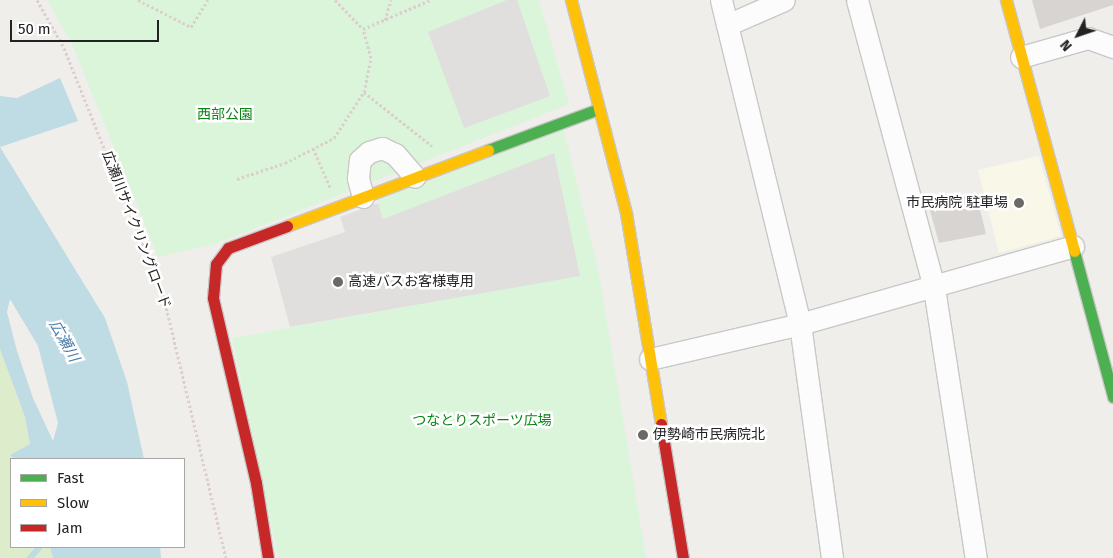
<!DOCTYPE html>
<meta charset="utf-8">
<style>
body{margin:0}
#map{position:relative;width:1113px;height:558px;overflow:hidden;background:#f0eeeb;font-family:"Fira Sans","Noto Sans JP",sans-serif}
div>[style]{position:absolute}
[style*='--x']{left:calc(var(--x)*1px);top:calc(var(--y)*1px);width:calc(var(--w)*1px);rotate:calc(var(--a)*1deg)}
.education>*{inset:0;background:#f8f7e8}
.grass>*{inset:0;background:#ddeccb}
.park>*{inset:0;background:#daf5da}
.parking>*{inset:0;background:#e0dfde}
.water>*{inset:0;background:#bfdbe3}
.stream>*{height:6px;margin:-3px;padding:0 3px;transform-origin:3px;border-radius:3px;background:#bfdbe3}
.building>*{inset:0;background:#d7d4d2}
.path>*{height:3px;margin-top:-1.5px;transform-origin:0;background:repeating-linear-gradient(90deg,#dccecd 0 2.5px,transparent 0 5px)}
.roads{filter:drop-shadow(1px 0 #c9c8c7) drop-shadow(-1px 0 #c9c8c7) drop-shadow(0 1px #c9c8c7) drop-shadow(0 -1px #c9c8c7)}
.street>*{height:21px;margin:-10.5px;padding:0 10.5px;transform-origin:10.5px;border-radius:10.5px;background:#fdfcfc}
.fast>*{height:11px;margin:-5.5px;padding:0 5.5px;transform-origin:5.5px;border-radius:5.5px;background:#4caf50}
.slow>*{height:11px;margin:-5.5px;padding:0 5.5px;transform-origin:5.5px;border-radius:5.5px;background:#ffc107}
.jam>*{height:11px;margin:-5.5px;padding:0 5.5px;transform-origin:5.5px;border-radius:5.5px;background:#c62828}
.dots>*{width:14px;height:14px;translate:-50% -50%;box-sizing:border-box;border:2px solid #fff;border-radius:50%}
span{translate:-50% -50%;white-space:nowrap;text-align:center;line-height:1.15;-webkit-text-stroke:5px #fff;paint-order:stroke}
.park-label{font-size:14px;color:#0c8416}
.poi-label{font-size:14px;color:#222}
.right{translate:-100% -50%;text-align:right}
.left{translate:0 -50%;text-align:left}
.street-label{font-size:14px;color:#222}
.water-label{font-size:15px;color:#4a7aab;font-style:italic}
.legend{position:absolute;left:10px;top:458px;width:175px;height:90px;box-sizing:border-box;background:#fff;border:1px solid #a7a7a7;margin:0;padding:6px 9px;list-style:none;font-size:15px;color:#222}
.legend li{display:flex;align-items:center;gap:10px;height:25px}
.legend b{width:25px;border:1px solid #a7a7a7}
.north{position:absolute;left:1053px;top:10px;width:50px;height:50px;-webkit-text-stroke:4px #fff;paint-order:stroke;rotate:229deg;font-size:14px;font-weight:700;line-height:20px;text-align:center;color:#222}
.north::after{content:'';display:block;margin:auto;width:18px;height:22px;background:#222;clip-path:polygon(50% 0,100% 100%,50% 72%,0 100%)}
.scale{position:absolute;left:10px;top:20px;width:149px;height:22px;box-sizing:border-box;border:2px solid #222;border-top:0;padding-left:6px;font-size:15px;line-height:18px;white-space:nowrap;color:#222;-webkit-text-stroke:4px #fff;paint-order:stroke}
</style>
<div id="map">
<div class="education">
<div style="clip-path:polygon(1039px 156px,1061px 236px,999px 253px,978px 170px)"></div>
</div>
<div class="grass">
<div style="clip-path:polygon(0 349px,25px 417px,30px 444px,10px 455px,14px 459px,11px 459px,11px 547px,50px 547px,53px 558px,0 558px)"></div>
</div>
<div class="park">
<div style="clip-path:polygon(47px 0,539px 0,569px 104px,218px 243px,158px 257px,72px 44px)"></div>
<div style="clip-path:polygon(564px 130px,599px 273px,646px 558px,278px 558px,232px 338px,406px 307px,378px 200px)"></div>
</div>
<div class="parking">
<div style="clip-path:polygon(507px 0,517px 0,550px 96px,464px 128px,428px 32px)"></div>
<div style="clip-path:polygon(554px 153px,580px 276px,290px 327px,271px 257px,345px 232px,340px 217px,378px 203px,383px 219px)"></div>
</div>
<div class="water">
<div style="clip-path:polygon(evenodd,60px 78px,78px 121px,0 147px,105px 318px,127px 382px,144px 459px,14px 459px,10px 455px,30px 444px,25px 417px,0 349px,0 96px,17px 98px,60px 78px,10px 299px,38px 346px,58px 423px,53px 441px,33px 398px,17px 351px,7px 312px,10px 299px)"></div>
<div style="clip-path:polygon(50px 547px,160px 547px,161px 558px,53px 558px)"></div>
</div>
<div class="stream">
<div style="--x:30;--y:558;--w:15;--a:-48"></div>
</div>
<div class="building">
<div style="clip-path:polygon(1032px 0,1113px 0,1113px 5px,1040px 29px)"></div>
<div style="clip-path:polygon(976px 193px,986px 234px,939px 243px,929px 207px)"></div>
</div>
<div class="path">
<div style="--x:37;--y:0;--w:55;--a:60.6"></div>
<div style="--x:64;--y:48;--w:269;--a:68.2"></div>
<div style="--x:164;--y:298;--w:267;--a:76.6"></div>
<div style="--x:138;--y:0;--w:59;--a:27"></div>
<div style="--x:191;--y:27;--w:32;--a:-58"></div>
<div style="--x:335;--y:0;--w:40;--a:46"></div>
<div style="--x:385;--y:20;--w:21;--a:-73"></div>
<div style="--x:364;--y:92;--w:35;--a:-78"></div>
<div style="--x:371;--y:58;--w:30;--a:-105"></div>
<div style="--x:363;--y:29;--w:73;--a:-23.4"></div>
<div style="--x:313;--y:148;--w:43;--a:66.4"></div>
<div style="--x:237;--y:179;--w:51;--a:-18.4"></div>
<div style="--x:285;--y:163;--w:55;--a:-27"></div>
<div style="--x:334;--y:138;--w:55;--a:-56.9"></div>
<div style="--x:364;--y:92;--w:87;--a:38.5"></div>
</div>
<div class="roads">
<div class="street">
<div style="--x:721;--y:0;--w:333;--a:76.3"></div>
<div style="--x:800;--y:324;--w:236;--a:82.2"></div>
<div style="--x:857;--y:0;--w:298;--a:75"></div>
<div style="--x:934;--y:288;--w:273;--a:81.2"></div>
<div style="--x:727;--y:25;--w:62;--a:-23.7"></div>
<div style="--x:1021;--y:57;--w:70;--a:-15.8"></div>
<div style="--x:1088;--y:38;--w:27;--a:20"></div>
<div style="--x:363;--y:197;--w:20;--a:-105"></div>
<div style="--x:358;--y:178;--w:18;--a:-84"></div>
<div style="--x:360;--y:160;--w:12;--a:-42"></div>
<div style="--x:369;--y:152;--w:14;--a:-17"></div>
<div style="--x:382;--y:148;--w:14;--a:25"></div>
<div style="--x:395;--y:154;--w:30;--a:49"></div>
<div style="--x:650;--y:359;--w:154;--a:-13.1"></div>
<div style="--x:800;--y:324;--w:284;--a:-15.9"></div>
</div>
<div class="fast">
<div style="--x:488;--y:150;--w:117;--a:-20.4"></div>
<div style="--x:1074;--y:251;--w:151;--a:75"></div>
</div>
<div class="slow">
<div style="--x:571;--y:0;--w:220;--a:75.5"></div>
<div style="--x:626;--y:213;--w:214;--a:80.6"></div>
<div style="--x:1006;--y:0;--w:260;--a:74.8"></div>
<div style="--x:287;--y:226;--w:215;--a:-20.7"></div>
</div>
<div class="jam">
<div style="--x:661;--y:424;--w:136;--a:80.7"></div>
<div style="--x:268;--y:558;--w:76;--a:-99.1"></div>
<div style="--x:256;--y:483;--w:190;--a:-103.1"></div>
<div style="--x:213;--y:298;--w:34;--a:-85"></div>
<div style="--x:216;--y:264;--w:20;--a:-53"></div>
<div style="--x:228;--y:248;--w:63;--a:-20.4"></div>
</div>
</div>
<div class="dots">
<div style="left:1019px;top:203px;background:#6a6968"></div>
<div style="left:338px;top:282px;background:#6a6968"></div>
<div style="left:643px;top:435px;background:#6a6968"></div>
</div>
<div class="park-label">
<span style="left:225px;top:115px">西部公園</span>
<span style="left:482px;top:421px">つなとりスポーツ広場</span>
</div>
<div class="poi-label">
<span class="right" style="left:1008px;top:203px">市民病院 駐車場</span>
<span class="left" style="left:348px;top:282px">高速バスお客様専用</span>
<span class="left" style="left:653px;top:435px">伊勢崎市民病院北</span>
</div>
<div class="street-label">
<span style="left:136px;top:230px;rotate:69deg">広瀬川サイクリングロード</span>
</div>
<div class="water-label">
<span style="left:64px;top:341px;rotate:61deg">広瀬川</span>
</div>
<ul class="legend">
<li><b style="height:6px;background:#4caf50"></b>Fast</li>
<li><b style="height:6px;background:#ffc107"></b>Slow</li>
<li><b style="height:6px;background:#c62828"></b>Jam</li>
</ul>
<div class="north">N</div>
<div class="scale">50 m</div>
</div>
